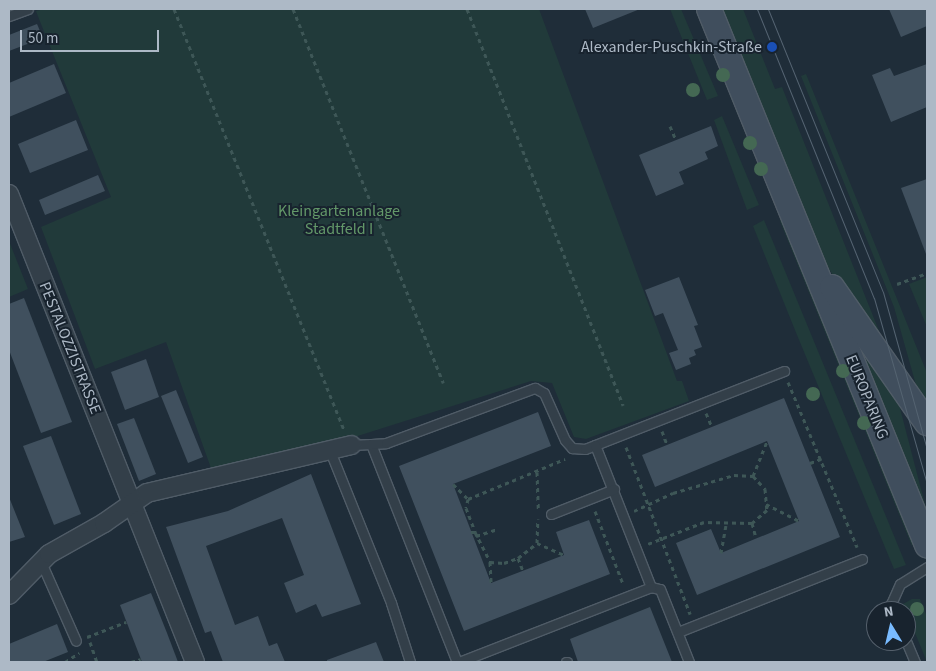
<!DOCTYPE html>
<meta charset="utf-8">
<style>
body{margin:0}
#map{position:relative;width:936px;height:671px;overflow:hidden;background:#1f2d39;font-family:"Source Sans 3",sans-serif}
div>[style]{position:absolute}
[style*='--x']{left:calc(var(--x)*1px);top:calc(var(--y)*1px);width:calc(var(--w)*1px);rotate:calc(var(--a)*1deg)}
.green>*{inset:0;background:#213a3a}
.building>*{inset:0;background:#40505e}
.path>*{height:3px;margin-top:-1.5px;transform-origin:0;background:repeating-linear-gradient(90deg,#3e5757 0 4px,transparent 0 8px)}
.roads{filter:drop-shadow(1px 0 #505c67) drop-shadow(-1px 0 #505c67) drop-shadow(0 1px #505c67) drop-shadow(0 -1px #505c67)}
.lane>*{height:9px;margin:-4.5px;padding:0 4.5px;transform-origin:4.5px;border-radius:4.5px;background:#333f49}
.street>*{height:18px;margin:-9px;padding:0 9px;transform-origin:9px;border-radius:9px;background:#333f49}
.secondary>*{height:24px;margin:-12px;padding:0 12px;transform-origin:12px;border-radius:12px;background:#404e5d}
.tram>*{height:1px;margin:-0.5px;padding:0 0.5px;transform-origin:0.5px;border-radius:0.5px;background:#546371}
.trees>*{width:14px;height:14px;margin:-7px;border-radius:50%;background:#446853}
.dots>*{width:14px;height:14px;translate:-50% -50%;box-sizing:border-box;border:2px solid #18232e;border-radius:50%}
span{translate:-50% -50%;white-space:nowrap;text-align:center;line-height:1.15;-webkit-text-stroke:4px #18232e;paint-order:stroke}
.poi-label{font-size:16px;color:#adb9c6}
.right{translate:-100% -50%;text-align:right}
.park-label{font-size:16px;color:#639869}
.street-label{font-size:16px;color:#adb9c6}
.frame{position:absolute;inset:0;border:10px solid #adb9c6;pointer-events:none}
.north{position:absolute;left:866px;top:601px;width:50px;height:50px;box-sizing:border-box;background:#18232e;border:1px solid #545f6b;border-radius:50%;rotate:351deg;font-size:14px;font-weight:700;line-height:20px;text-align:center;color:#adb9c6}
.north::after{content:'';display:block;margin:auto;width:18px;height:22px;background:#79bbff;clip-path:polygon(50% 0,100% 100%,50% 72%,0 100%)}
.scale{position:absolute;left:20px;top:30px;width:139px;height:22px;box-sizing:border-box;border:2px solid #adb9c6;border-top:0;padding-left:6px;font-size:15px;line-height:18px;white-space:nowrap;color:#adb9c6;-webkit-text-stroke:4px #18232e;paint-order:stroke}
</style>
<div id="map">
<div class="green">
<div style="clip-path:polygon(45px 9px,539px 9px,677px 381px,682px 381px,689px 401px,586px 439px,574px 437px,552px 383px,531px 381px,345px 440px,212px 471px,166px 342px,95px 369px,41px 227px,111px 197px,39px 19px,36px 11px)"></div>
<div style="clip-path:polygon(670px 9px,681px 9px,718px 96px,707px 100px)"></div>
<div style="clip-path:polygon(720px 9px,743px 9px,775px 89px,782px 87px,881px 336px,838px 284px,821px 255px)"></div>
<div style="clip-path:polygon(806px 74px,927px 373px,927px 402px,916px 385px,894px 307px,801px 76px)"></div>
<div style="clip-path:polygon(722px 116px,759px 205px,747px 210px,714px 120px)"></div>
<div style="clip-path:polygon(785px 219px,914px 538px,912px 546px,780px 221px)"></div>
<div style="clip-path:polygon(764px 220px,906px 565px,894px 569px,797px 335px,753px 226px)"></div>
<div style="clip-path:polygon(9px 241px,28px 289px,9px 297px)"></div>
<div style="clip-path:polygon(927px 277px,927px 327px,909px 284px)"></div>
<div style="clip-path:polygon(854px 339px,895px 389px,927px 512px,925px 512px)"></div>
<div style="clip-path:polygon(912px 599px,920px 599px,927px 617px,927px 662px,903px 604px)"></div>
</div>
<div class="building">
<div style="clip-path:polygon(585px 9px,640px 9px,593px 28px)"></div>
<div style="clip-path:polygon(889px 9px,927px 9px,927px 26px,901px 37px)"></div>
<div style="clip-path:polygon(37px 24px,43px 38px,9px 51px,9px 35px)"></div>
<div style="clip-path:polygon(54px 64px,66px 93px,9px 117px,9px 83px)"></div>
<div style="clip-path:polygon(927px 64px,927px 107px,891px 122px,872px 75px,890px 68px,894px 76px)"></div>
<div style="clip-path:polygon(76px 120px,88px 150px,30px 173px,18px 144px)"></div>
<div style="clip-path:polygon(711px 126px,718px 146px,705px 152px,708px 159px,679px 172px,684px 184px,656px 196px,639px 155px)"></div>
<div style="clip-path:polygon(98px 175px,105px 191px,45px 215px,39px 200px)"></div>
<div style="clip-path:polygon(927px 179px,927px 254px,926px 254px,901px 188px)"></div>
<div style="clip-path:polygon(679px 277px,698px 325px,694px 326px,702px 347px,694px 350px,696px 355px,689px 358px,691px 364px,676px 370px,669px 353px,678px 350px,663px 313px,655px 316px,645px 290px)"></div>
<div style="clip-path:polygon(24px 298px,72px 422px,41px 433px,9px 350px,9px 304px)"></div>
<div style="clip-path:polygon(146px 359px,159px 397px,125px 410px,111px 372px)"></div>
<div style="clip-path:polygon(176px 390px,203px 457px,188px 463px,161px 396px)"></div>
<div style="clip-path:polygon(784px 398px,840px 537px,697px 595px,676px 543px,711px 529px,721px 553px,799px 521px,767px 441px,655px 487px,642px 455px)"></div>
<div style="clip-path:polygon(538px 412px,551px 446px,453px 484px,491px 583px,564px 555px,556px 532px,589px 520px,610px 574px,464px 631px,399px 466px)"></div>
<div style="clip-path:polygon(134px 418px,156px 474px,139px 481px,117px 424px)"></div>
<div style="clip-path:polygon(51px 436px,81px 514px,54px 525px,23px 446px)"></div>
<div style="clip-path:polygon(311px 474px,361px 604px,322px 617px,316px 604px,296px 613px,284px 583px,304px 575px,282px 518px,206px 546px,235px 625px,258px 616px,269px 646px,277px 643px,285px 662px,223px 662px,211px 631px,205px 633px,166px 527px,228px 511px)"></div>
<div style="clip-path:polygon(9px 497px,25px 537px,9px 542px)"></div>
<div style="clip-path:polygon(151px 593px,167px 633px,178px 662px,142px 662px,120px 605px)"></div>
<div style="clip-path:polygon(650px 607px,672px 662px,578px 662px,570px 639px)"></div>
<div style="clip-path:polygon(57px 624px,68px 652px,43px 662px,9px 662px,9px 644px)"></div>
<div style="clip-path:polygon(376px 642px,384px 662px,327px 662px,327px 660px)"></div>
</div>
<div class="path">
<div style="--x:174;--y:9;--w:454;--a:68"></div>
<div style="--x:293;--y:9;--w:403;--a:68.1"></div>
<div style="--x:467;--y:9;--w:426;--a:68.5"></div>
<div style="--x:670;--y:126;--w:15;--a:67"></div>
<div style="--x:897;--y:284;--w:32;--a:-20"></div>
<div style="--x:788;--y:382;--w:179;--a:67.3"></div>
<div style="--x:706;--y:413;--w:15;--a:67"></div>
<div style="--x:662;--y:431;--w:15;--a:70"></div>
<div style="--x:626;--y:447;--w:179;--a:69"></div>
<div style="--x:810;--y:463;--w:12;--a:-20"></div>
<div style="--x:537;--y:472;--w:38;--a:88"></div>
<div style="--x:753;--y:476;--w:38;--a:-68"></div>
<div style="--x:453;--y:484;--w:21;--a:45"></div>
<div style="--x:468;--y:499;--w:105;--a:-22.4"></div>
<div style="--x:468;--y:499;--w:9;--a:103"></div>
<div style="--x:466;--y:508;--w:26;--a:69"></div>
<div style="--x:475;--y:532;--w:4;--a:180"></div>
<div style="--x:766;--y:504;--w:37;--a:27"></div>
<div style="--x:595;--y:511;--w:78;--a:69"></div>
<div style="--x:634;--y:511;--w:43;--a:-24.8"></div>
<div style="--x:673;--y:493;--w:64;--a:-16.4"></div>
<div style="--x:734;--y:475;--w:19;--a:3"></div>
<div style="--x:753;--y:476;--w:18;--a:47"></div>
<div style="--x:765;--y:489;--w:21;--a:85"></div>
<div style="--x:767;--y:510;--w:20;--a:139"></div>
<div style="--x:752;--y:523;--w:48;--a:-178.8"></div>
<div style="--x:704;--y:522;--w:60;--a:158.6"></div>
<div style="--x:752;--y:523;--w:16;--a:75"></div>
<div style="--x:475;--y:532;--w:34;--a:63"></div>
<div style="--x:490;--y:562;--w:21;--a:87"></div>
<div style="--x:476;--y:536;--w:22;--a:-18"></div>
<div style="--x:537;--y:543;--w:24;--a:-88"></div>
<div style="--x:721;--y:553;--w:28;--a:-80"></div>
<div style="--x:518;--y:558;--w:24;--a:-38"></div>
<div style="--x:537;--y:543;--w:30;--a:24"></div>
<div style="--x:490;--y:562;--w:14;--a:4"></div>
<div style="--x:504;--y:563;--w:15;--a:-20"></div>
<div style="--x:518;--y:558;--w:14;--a:69"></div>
<div style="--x:87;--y:637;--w:42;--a:-21"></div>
<div style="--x:90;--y:642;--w:21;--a:71"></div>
<div style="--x:65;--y:662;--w:17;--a:-33"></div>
<div style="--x:131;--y:662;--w:10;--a:-17"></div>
</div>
<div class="roads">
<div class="lane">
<div style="--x:9;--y:16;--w:20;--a:-20"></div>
<div style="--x:371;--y:444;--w:234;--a:68.5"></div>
<div style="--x:351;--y:445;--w:35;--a:-3"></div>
<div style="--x:386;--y:443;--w:159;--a:-20.3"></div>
<div style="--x:535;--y:388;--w:10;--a:29"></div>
<div style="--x:544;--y:393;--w:51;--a:65.9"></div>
<div style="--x:565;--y:440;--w:11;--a:49"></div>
<div style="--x:572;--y:448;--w:13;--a:4"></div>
<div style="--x:585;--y:449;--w:214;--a:-21.4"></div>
<div style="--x:595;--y:445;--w:153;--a:68.5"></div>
<div style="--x:651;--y:587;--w:9;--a:13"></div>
<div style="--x:660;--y:589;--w:79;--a:68.3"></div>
<div style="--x:330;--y:451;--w:164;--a:68.1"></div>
<div style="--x:391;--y:603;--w:62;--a:72.1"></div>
<div style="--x:551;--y:514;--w:68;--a:-21.6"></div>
<div style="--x:41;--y:562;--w:86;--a:66.1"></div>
<div style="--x:894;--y:611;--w:8;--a:-113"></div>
<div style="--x:891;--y:604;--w:22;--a:-66"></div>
<div style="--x:900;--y:584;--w:32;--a:-32"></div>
<div style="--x:678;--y:632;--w:198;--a:-21.6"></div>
<div style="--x:906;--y:641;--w:23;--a:67"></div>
<div style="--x:459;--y:662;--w:206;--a:-21.3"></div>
<div style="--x:566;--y:662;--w:1;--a:0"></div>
</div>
<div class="street">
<div style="--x:9;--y:194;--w:504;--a:68.33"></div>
<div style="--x:9;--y:595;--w:57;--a:-45.7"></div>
<div style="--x:49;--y:554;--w:63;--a:-29.4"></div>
<div style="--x:104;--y:523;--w:52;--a:-34.9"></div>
<div style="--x:147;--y:493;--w:210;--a:-13.2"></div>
</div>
<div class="secondary">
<div style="--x:709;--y:9;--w:579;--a:67.87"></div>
<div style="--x:832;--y:287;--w:166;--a:55.1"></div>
</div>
</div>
<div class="tram">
<div style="--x:757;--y:9;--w:312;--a:68"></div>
<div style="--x:874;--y:298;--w:193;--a:74.1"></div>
<div style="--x:768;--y:9;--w:305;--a:67.9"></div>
<div style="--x:883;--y:292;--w:164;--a:74.4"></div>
</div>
<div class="trees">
<div style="left:723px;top:75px"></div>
<div style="left:693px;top:90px"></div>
<div style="left:750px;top:143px"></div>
<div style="left:761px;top:169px"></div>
<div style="left:843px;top:371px"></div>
<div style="left:813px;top:394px"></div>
<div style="left:864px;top:423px"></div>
<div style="left:917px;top:609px"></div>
</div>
<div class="dots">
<div style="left:772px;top:47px;background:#1a4fb4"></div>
</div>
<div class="poi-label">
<span class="right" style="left:762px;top:47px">Alexander-Puschkin-Straße</span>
</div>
<div class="park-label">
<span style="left:339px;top:220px">Kleingartenanlage<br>Stadtfeld I</span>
</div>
<div class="street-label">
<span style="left:70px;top:348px;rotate:68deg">PESTALOZZISTRASSE</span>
<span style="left:867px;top:397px;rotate:68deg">EUROPARING</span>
</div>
<div class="frame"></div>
<div class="north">N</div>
<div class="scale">50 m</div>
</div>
